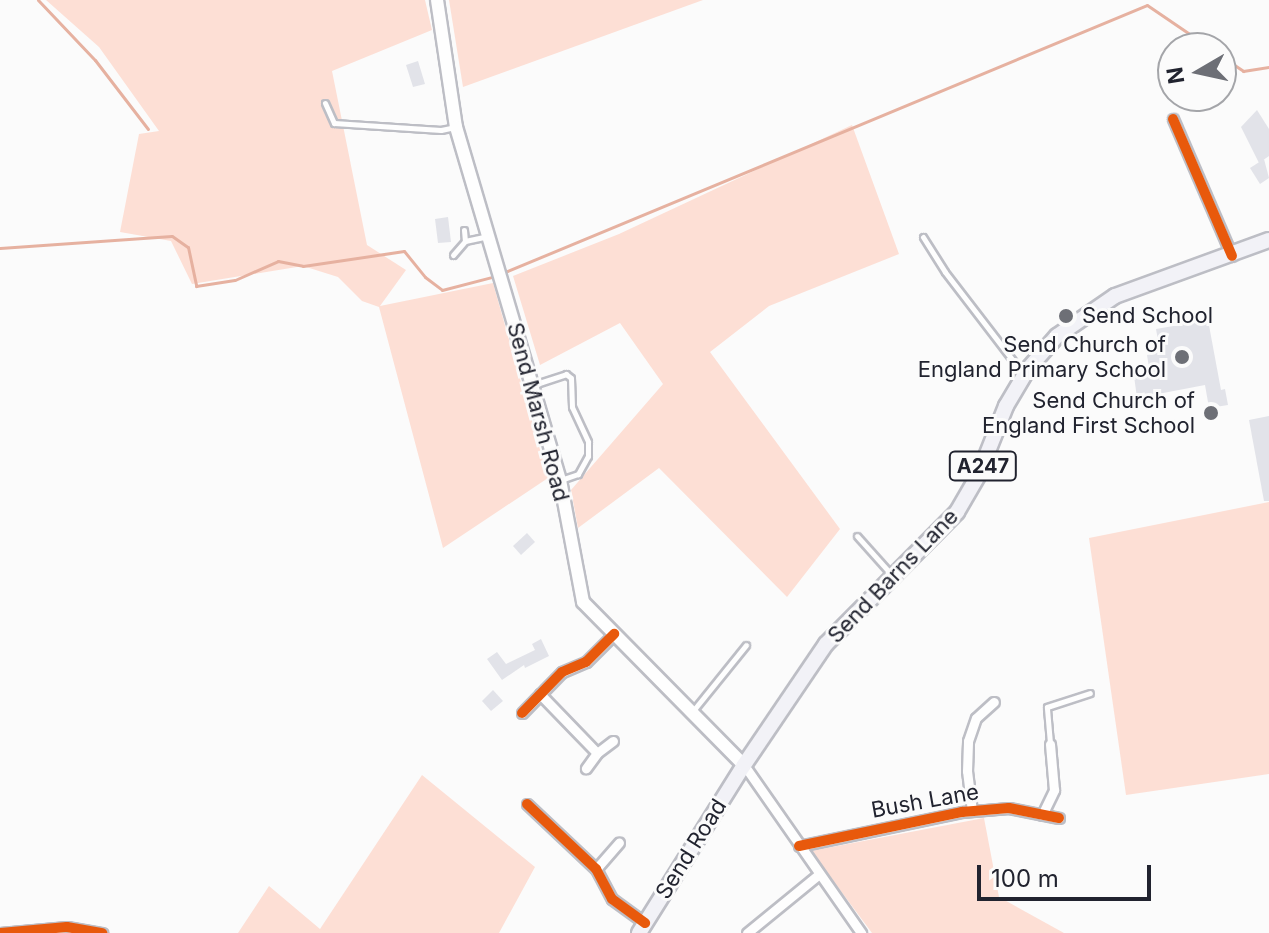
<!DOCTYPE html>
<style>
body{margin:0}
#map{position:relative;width:1269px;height:933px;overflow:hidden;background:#fbfbfb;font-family:Inter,sans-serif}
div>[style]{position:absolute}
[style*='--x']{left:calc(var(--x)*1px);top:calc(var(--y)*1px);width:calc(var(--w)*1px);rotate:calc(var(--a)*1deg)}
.green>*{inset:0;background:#fddfd5}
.stream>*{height:3px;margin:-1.5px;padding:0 1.5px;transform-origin:1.5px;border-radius:1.5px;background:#e6b1a0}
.building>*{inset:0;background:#e2e3e9}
.roads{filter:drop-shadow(2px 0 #bdbec5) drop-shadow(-2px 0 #bdbec5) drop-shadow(0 2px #bdbec5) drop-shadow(0 -2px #bdbec5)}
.service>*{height:5px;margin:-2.5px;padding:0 2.5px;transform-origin:2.5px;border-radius:2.5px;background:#fefefe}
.minor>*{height:9px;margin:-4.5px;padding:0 4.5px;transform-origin:4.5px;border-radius:4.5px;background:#fefefe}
.secondary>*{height:12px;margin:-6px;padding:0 6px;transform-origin:6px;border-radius:6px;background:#fefefe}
.primary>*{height:14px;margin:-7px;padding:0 7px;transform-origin:7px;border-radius:7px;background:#f2f2f7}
.cycleway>*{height:10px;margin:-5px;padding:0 5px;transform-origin:5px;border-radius:5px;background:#e8590c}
.dots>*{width:22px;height:22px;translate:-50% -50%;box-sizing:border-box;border:4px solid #fbfbfb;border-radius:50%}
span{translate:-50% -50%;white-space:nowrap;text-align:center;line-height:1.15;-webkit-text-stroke:6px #fbfbfb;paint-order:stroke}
.shield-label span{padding:2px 6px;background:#fbfbfb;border:2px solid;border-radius:6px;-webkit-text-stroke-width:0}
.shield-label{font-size:20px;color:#21232f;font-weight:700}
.poi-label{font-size:22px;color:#21232f}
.left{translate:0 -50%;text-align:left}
.right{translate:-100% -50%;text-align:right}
.street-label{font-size:22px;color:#21232f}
.north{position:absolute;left:1157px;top:32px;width:80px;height:80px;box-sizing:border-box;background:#fbfbfb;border:2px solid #a4a5a9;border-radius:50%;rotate:261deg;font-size:22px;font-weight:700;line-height:32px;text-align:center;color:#21232f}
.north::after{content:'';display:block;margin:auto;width:28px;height:36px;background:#6d6f76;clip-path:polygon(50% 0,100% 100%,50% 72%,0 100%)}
.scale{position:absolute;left:977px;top:865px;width:174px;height:36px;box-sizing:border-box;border:4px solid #21232f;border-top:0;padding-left:10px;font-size:24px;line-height:28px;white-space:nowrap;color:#21232f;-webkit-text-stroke:6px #fbfbfb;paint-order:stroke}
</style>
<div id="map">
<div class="green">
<div style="clip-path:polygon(46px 0,425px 0,432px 30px,332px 71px,367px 245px,406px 270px,380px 306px,493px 283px,548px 478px,443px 548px,379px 307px,362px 301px,338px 277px,303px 266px,192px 284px,171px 241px,120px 232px,139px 134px,159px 131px,99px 47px)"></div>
<div style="clip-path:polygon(449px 0,703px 0,463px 87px)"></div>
<div style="clip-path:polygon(852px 125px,899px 254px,769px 306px,710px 352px,840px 529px,787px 597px,659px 468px,578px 528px,571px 490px,663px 384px,620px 323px,540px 365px,513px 276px,619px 234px)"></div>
<div style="clip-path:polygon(1269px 502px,1269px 774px,1126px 795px,1089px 538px)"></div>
<div style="clip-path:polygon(422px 775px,535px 867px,499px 933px,238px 933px,269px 886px,320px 929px)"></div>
<div style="clip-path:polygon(984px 818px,999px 897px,1064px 933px,872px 933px,811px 851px)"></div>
</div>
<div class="stream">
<div style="--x:38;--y:0;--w:83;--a:46.5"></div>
<div style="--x:95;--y:60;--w:87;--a:52.5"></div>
<div style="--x:1221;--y:56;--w:27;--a:34"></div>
<div style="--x:1243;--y:71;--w:26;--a:-9"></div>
<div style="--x:0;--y:248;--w:172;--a:-4"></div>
<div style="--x:172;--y:236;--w:19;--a:35"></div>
<div style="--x:188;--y:247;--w:40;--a:78"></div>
<div style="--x:196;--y:286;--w:39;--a:-9"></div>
<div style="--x:235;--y:280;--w:47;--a:-23.8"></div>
<div style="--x:278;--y:261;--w:25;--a:11"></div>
<div style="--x:303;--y:266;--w:102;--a:-8.4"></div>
<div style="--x:404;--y:251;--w:33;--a:51"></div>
<div style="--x:425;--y:277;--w:21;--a:37"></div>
<div style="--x:442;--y:290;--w:52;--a:-14.6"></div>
<div style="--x:505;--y:272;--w:695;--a:-22.58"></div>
<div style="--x:1147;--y:5;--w:76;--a:34.3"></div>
</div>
<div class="building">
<div style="clip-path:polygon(418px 61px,425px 84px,413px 87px,406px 65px)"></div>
<div style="clip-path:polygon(1257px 110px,1269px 129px,1269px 156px,1259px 163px,1241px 127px)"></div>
<div style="clip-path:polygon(1264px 159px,1269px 178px,1260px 184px,1250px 168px)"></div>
<div style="clip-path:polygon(448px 217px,451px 242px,438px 243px,435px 219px)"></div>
<div style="clip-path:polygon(1208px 320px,1221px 390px,1225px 389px,1228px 405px,1209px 408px,1205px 385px,1137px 398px,1134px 376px,1150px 374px,1147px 355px,1160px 352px,1156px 329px)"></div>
<div style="clip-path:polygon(1269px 416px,1269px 501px,1264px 501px,1249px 420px)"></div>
<div style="clip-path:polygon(527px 533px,535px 542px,521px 555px,513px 546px)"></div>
<div style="clip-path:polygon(541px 639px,549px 656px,525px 668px,524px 665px,502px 680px,487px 659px,497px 652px,506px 664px,535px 650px,532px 644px)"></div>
<div style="clip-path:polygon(493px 690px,503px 701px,491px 711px,482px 701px)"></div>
</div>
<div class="roads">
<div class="service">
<div style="--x:325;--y:103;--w:22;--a:66"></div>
<div style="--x:334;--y:123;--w:107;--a:3.7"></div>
<div style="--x:441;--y:130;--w:14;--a:-12"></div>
<div style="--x:464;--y:230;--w:11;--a:85"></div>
<div style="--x:923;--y:237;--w:41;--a:57.8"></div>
<div style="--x:945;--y:272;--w:130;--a:52.5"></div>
<div style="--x:453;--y:255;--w:18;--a:-49"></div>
<div style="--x:465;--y:241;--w:24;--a:-12"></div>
<div style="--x:533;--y:385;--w:35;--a:-18"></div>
<div style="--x:566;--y:374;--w:6;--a:39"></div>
<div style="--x:571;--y:378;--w:29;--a:88"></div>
<div style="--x:572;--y:407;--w:38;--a:65"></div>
<div style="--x:588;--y:442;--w:14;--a:90"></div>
<div style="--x:588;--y:456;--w:21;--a:119"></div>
<div style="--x:578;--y:474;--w:18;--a:161"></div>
<div style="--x:857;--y:536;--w:51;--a:48.2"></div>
<div style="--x:692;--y:712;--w:86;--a:-51.1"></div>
<div style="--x:1050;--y:743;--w:36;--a:-95"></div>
<div style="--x:1047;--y:707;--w:45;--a:-18"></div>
</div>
<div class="minor">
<div style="--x:1173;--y:119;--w:149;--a:66.7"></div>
<div style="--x:540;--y:694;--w:82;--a:46"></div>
<div style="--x:597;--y:753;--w:19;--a:126"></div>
<div style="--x:522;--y:713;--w:57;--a:-45.7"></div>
<div style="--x:562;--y:672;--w:26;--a:-23"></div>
<div style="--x:586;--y:662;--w:40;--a:-45"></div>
<div style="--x:597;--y:753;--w:20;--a:-37"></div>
<div style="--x:744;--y:765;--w:205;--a:55.1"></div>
<div style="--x:527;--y:804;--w:95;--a:43.3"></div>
<div style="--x:596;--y:869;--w:34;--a:62"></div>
<div style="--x:612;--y:899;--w:41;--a:36"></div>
<div style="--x:972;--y:811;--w:40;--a:-97.1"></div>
<div style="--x:967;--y:771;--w:30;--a:-88"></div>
<div style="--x:968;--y:741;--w:24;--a:-71"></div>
<div style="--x:976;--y:718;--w:24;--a:-42"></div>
<div style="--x:1042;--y:815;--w:28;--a:-64"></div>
<div style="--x:1054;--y:790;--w:46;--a:-95"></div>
<div style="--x:799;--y:846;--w:167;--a:-11.8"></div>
<div style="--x:962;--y:812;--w:47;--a:-4.9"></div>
<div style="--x:1009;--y:808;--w:51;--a:11.3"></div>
<div style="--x:596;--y:869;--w:35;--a:-49"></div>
<div style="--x:0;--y:933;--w:67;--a:-5.1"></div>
<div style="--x:67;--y:927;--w:36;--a:10"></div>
<div style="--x:747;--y:933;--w:92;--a:-39.2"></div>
</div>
<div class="secondary">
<div style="--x:437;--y:0;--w:128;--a:81.5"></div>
<div style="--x:456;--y:127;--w:368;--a:73.6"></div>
<div style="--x:560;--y:480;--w:124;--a:79.3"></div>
<div style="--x:583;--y:602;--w:229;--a:45.4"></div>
</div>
<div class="primary">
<div style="--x:639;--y:933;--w:198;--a:-58"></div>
<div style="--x:744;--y:765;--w:146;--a:-55.9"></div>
<div style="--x:826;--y:644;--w:186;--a:-45.2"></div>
<div style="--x:957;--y:512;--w:44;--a:-59.9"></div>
<div style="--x:979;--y:474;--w:73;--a:-68.3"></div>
<div style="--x:1006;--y:406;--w:43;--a:-59.3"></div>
<div style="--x:1028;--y:369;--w:44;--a:-48.7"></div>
<div style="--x:1057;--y:336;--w:70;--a:-34.6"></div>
<div style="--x:1115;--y:296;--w:164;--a:-20"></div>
</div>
</div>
<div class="cycleway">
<div style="--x:1173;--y:119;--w:149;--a:66.7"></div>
<div style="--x:522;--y:713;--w:57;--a:-45.7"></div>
<div style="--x:562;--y:672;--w:26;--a:-23"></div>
<div style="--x:586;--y:662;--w:40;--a:-45"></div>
<div style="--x:527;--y:804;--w:95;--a:43.3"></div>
<div style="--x:596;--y:869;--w:34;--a:62"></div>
<div style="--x:612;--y:899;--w:41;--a:36"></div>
<div style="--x:799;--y:846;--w:167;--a:-11.8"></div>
<div style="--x:962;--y:812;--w:47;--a:-4.9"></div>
<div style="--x:1009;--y:808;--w:51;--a:11.3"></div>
<div style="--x:0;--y:933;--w:67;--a:-5.1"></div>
<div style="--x:67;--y:927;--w:36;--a:10"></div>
</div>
<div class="dots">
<div style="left:1066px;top:316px;background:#6d6f76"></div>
<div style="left:1182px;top:357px;background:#6d6f76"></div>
<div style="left:1211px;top:413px;background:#6d6f76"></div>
</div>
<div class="shield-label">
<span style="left:983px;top:466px">A247</span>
</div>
<div class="poi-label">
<span class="left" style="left:1082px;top:316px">Send School</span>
<span class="right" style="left:1166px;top:357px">Send Church of<br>England Primary School</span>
<span class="right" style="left:1195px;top:413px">Send Church of<br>England First School</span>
</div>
<div class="street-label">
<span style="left:538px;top:412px;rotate:75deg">Send Marsh Road</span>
<span style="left:893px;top:576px;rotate:-46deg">Send Barns Lane</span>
<span style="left:925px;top:801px;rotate:-10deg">Bush Lane</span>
<span style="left:691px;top:849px;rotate:-58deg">Send Road</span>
</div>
<div class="north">N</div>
<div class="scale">100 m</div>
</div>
